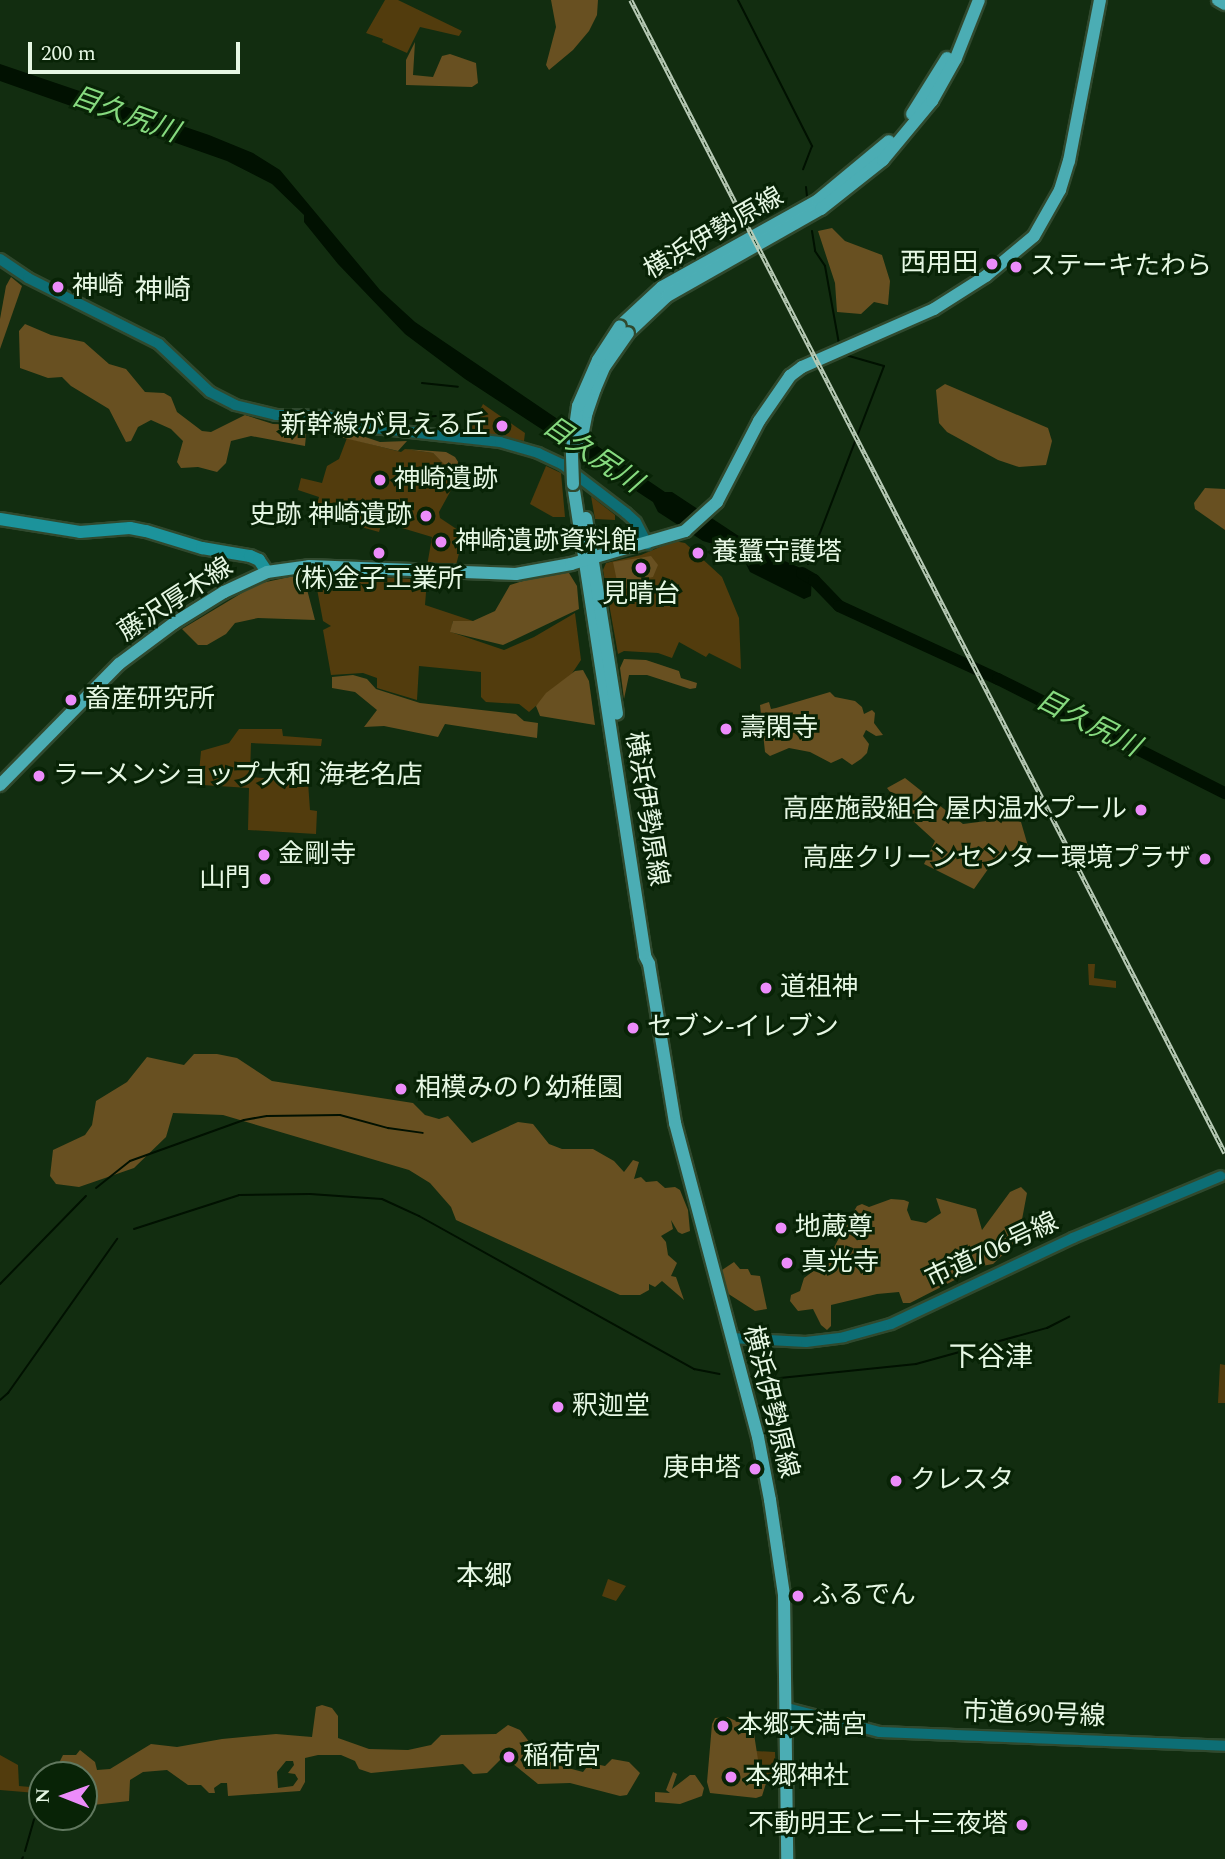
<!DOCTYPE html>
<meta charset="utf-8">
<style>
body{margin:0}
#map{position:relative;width:1225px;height:1859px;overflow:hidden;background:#122d10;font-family:Spectral,"Noto Sans JP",serif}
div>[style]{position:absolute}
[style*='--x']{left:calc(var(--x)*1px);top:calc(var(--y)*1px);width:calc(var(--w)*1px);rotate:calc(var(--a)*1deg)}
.green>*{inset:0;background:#523c0d}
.forest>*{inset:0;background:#685021}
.water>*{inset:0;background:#011101}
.pier>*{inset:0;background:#122d10}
.stream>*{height:2px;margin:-1px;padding:0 1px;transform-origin:1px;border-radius:1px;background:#011101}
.river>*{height:12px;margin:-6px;padding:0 6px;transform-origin:6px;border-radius:6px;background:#011101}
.roads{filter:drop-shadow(2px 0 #30492e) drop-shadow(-2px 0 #30492e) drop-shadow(0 2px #30492e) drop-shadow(0 -2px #30492e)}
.tertiary>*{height:10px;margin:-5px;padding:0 5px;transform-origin:5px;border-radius:5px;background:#0d6e75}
.secondary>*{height:12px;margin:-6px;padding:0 6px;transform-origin:6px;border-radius:6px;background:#1c939b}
.primary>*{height:12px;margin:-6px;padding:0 6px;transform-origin:6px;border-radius:6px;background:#4badb4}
.rail>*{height:4.5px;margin-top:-2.25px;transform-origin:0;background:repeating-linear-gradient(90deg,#082306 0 5px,#b8cbb6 0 10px);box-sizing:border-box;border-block:2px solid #b8cbb6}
.bridges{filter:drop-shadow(2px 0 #30492e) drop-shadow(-2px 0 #30492e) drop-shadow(0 2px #30492e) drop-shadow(0 -2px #30492e)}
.primary-bridge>*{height:12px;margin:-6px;padding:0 6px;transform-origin:6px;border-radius:6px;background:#4badb4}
.dots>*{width:19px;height:19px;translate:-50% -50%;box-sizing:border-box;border:4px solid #082306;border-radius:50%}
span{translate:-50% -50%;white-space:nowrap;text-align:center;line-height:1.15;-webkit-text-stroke:6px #082306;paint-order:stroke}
.street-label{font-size:26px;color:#e6f7e4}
.poi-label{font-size:26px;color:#e6f7e4}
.right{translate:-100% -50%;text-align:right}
.left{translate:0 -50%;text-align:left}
.water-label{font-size:28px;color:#86da7f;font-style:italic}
.neighbourhood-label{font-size:28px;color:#e6f7e4}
.north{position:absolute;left:28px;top:1761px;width:70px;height:70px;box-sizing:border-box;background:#082306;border:2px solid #61785f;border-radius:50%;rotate:271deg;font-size:19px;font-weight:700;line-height:28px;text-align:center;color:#e6f7e4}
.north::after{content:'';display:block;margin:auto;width:24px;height:32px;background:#ec8cfa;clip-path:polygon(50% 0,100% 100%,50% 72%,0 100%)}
.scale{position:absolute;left:28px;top:42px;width:212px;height:32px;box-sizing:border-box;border:4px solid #e6f7e4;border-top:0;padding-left:9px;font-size:21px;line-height:24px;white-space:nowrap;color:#e6f7e4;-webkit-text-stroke:5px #082306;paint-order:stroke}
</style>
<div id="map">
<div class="green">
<div style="clip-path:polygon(385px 0,398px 0,462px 31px,459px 36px,420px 27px,407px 53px,382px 42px,383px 39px,366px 33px)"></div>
<div style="clip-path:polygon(483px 404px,525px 433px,524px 441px,469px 432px)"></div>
<div style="clip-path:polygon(347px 438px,401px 452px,405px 449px,433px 453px,449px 468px,456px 481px,439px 512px,440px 518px,464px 534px,455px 569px,427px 566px,432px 537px,382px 522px,379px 532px,315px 514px,319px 497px,298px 490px,301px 478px,322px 483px,327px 466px,339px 459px)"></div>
<div style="clip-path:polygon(546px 466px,561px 473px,565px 517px,553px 517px,530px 504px)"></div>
<div style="clip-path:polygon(591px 496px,615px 515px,615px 520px,595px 519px)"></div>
<div style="clip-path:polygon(674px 541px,685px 543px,722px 577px,739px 618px,741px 669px,709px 653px,706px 657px,679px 642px,672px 658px,658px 653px,624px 651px,618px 654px,603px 570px,606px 563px,641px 555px)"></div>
<div style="clip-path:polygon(314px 573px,427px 580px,425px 605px,473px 621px,453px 621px,451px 632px,504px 650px,534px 637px,575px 613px,581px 660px,571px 675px,529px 712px,519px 704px,486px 702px,481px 697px,481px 672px,419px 666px,417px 700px,377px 688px,377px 678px,363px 673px,331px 675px,323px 630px,331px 626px,323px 621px)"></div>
<div style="clip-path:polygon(239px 729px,282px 729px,283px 736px,322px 739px,321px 746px,251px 743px,250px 777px,308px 782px,310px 810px,317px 811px,316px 834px,248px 830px,249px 788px,187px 784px,188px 773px,199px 773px,201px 751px,229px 743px)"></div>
<div style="clip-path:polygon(1088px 964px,1095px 964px,1094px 978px,1116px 981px,1116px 988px,1089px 985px)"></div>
<div style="clip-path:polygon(1220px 1364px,1225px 1365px,1225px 1403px,1218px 1403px)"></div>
<div style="clip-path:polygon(608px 1579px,626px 1586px,616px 1601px,602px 1596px)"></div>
<div style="clip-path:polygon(755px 1751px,775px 1752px,776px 1779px,755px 1776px)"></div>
<div style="clip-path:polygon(0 1755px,18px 1765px,19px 1786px,42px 1788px,42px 1809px,35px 1809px,36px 1793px,0 1790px)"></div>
</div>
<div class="forest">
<div style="clip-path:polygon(551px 0,598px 0,597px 15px,589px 31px,573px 50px,549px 70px,546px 65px,556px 27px)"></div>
<div style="clip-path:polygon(415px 42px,413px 75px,433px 77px,442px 56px,450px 54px,476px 63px,478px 83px,472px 87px,406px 85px,406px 60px)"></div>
<div style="clip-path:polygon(832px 228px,845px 241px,882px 255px,890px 281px,888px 305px,874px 302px,861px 314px,837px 312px,835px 283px,818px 231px)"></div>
<div style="clip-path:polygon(11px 277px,22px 286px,0 349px,0 319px,6px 286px)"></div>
<div style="clip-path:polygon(25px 324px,51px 335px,84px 342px,109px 364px,126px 369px,145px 392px,164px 393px,171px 397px,177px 412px,202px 431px,211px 432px,245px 415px,273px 424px,307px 425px,305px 446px,251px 436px,231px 441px,226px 463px,217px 472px,198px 467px,181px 468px,177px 462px,183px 441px,171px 429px,151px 420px,138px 427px,131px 441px,126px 442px,109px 409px,71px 386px,62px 377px,48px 378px,20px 368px,19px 331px)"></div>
<div style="clip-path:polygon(945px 384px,1048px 428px,1052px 441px,1046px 465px,1019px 467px,998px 460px,947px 432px,939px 423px,936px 390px)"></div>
<div style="clip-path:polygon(330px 425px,380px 442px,407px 441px,398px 451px,336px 436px)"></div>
<div style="clip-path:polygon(405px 449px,446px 452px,455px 457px,460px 465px,451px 471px,433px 453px)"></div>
<div style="clip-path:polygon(1205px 488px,1225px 489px,1225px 530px,1195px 509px,1194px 503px)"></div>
<div style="clip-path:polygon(651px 556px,658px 565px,653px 577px,638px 580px,623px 591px,617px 581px,613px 562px)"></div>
<div style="clip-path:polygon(549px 573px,569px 573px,577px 586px,579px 609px,503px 645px,450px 632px,453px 621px,473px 621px,495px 611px,510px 585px)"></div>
<div style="clip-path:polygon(303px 574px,315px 620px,258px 618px,235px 623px,226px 634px,207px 645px,198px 645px,182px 629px,257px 584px)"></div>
<div style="clip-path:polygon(624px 659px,646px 660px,679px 671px,681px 678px,697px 683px,696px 688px,690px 689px,647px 675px,629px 675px,624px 699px,620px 668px)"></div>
<div style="clip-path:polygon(583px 670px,589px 681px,595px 725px,540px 716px,536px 706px,546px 693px,575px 671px)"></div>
<div style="clip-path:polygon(353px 675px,367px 679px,376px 689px,420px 703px,516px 714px,524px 721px,538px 723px,537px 738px,445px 724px,438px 737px,384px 726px,364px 727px,377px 710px,355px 692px,332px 688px,332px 677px)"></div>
<div style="clip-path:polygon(830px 692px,835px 697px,855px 701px,862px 707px,864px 714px,872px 710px,875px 713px,874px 723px,883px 735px,876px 736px,866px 730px,863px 736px,869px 744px,867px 753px,861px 759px,852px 765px,842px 758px,831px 763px,810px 752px,789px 748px,770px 756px,765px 752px,760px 705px,769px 702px,771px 709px,776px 708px)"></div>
<div style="clip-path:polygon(905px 778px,963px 824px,1010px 818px,1021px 822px,1028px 846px,998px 855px,974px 889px,924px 864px,935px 841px,912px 820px,887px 788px)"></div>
<div style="clip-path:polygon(194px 1054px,217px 1054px,237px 1058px,272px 1081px,413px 1103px,425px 1115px,439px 1119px,448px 1116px,472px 1143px,518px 1122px,533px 1124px,549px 1144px,562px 1149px,593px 1149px,614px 1161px,624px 1172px,633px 1160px,639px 1162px,634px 1179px,641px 1177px,646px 1182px,657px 1181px,665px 1188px,675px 1187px,680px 1190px,688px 1210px,690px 1231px,682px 1234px,678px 1232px,671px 1220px,673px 1229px,661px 1236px,666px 1242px,668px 1255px,677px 1263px,671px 1276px,676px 1277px,684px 1300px,662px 1281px,655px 1287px,649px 1284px,649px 1290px,640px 1295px,620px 1295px,456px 1220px,451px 1207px,430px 1183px,409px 1170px,223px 1115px,173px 1113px,166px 1137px,134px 1168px,79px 1187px,56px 1184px,50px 1176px,53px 1150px,85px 1135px,92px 1125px,96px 1101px,127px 1082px,147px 1057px,184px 1065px)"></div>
<div style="clip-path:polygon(1021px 1187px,1027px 1193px,1020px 1230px,1013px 1245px,993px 1264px,982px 1266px,910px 1303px,903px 1303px,899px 1292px,877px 1294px,831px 1305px,831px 1326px,827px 1330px,821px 1325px,813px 1309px,798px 1311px,790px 1301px,791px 1295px,800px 1291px,804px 1278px,827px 1261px,840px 1236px,836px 1231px,838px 1224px,848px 1221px,857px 1206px,862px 1204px,869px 1207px,891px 1199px,904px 1200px,909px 1202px,907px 1210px,911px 1220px,926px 1223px,941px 1213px,936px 1198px,976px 1209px,982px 1230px,1010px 1192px)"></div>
<div style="clip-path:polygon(734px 1262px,740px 1269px,748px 1269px,751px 1275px,760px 1276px,767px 1309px,755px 1311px,727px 1293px,722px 1270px)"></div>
<div style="clip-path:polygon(evenodd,322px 1705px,332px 1708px,338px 1716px,338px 1738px,369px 1749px,408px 1750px,431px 1745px,441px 1735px,496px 1734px,508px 1725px,520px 1730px,537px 1752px,549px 1755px,553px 1764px,583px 1772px,590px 1763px,605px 1766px,612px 1759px,629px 1762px,640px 1773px,627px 1795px,620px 1796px,570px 1783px,538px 1784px,507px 1759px,501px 1759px,487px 1773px,473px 1774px,463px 1764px,371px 1773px,359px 1769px,355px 1761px,341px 1755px,318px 1755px,305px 1758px,305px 1782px,300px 1791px,228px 1796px,227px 1783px,221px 1783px,214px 1788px,215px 1793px,209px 1793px,201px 1785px,188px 1785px,167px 1770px,143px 1772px,130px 1780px,129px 1801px,84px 1806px,84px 1775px,53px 1775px,63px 1755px,76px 1755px,80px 1750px,95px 1762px,97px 1770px,110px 1769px,151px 1744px,177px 1747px,222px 1739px,276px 1734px,312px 1737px,316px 1707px,322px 1705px,286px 1761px,293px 1761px,294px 1765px,288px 1773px,295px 1774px,298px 1779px,293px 1786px,278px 1788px,277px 1772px,286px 1761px)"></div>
<div style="clip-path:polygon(727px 1717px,748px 1726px,754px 1734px,759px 1766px,768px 1777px,762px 1796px,756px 1798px,710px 1793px,707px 1782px,712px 1724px,715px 1718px)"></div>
<div style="clip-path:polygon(673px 1772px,677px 1774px,672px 1789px,690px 1775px,695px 1775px,704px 1788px,702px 1796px,680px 1804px,655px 1802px,655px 1792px,670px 1793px,666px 1790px)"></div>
</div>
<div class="water">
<div style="clip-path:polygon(0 64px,209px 135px,253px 153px,280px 170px,380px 290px,415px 322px,665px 492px,672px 492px,760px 550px,812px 573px,811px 596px,804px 599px,750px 572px,746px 564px,731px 556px,723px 547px,703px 541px,658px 512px,653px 502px,465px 379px,405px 334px,338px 264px,304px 222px,304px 215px,272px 184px,227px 161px,0 81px)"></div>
</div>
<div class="pier">
<div style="clip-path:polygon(566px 421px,590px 438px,589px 464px,562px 447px)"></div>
</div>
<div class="stream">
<div style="--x:738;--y:0;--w:164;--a:63.1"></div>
<div style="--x:812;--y:146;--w:25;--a:111"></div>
<div style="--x:806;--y:187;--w:9;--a:84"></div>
<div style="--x:812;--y:231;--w:20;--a:81"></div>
<div style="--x:815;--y:251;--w:18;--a:56"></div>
<div style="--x:825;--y:266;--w:79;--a:79.8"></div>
<div style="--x:422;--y:383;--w:36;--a:6"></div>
<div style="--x:393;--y:420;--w:43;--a:-5.3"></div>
<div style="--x:808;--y:564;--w:212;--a:-69"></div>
<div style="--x:884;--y:366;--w:40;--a:-164"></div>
<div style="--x:96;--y:1188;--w:43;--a:-38.5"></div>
<div style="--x:130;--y:1161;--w:121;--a:-19.8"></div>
<div style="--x:244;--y:1120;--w:23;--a:-10"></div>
<div style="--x:267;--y:1116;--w:73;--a:-0.8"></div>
<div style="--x:340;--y:1115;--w:50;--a:15.2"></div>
<div style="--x:388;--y:1128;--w:35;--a:8"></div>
<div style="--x:134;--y:1229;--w:110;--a:-17.9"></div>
<div style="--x:239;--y:1195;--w:71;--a:-0.8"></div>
<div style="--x:310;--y:1194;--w:72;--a:4"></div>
<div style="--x:382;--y:1199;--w:41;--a:24.7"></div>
<div style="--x:419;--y:1216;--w:315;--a:29.1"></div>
<div style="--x:694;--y:1369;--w:26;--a:11"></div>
<div style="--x:0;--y:1284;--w:123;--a:-45.7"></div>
<div style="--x:757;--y:1377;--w:12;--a:5"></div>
<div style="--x:780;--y:1378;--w:137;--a:-5.9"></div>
<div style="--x:916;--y:1364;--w:136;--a:-15.4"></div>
<div style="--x:1047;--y:1328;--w:25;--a:-27"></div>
<div style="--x:0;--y:1400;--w:11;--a:-41"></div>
<div style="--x:8;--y:1393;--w:189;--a:-54.7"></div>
<div style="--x:25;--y:1851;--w:33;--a:-74"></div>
<div style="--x:22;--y:1859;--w:2;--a:-63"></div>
</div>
<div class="river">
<div style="--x:802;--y:573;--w:14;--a:30"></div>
<div style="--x:814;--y:580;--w:36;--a:46"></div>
<div style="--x:839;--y:606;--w:175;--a:24.7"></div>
<div style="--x:998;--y:679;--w:254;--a:26.7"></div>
</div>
<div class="roads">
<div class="tertiary">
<div style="--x:0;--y:259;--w:34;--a:34"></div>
<div style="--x:28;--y:278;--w:147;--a:26.7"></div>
<div style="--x:159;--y:344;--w:70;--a:43.3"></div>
<div style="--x:210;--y:392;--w:28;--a:27"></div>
<div style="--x:235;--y:405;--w:42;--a:13.7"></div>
<div style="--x:276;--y:415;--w:51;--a:1.1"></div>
<div style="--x:327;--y:416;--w:40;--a:16"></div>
<div style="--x:365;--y:427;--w:136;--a:6.3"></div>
<div style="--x:500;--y:442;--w:40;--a:16"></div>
<div style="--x:538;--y:453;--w:26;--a:25"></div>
<div style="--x:562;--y:464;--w:81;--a:37.4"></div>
<div style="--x:626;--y:513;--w:13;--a:42"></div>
<div style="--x:636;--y:522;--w:25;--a:63"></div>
<div style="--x:731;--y:1338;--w:75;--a:3.1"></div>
<div style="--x:806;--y:1342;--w:38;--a:-7"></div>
<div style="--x:844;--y:1337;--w:49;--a:-15.5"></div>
<div style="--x:891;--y:1324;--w:201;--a:-25.3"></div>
<div style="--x:1073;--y:1238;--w:160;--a:-22.7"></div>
<div style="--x:787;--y:1708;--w:96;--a:14.5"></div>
<div style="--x:880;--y:1732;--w:345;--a:2.3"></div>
</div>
<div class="secondary">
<div style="--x:0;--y:519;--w:81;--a:9.2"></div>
<div style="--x:80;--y:532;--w:50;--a:-4.6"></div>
<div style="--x:130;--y:528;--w:16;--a:11"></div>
<div style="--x:146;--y:531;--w:59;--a:16.9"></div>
<div style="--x:202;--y:548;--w:49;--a:9.5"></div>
<div style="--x:250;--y:556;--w:10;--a:24"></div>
<div style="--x:259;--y:560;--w:14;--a:56"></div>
</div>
<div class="primary">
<div style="--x:1218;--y:0;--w:8;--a:30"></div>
<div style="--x:912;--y:114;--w:66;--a:-58"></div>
<div style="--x:620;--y:326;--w:57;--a:-42.9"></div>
<div style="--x:662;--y:287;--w:179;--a:-29.1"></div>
<div style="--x:818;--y:200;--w:92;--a:-39.7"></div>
<div style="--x:628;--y:333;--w:54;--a:-43.5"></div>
<div style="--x:667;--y:296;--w:177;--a:-29.5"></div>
<div style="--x:821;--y:209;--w:79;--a:-38.3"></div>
<div style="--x:883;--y:160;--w:77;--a:-50.3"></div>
<div style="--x:932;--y:101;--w:49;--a:-60.8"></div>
<div style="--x:956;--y:58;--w:62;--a:-68.4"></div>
<div style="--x:573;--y:484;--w:477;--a:81.3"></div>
<div style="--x:645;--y:956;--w:9;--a:63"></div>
<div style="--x:649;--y:964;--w:161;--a:80.7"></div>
<div style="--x:675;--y:1123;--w:325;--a:75.2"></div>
<div style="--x:758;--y:1437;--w:64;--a:79.2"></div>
<div style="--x:770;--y:1500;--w:96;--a:81.6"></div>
<div style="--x:784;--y:1595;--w:264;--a:89.3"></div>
<div style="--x:586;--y:518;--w:198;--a:81"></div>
<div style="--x:0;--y:785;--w:170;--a:-45.5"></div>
<div style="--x:119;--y:664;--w:69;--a:-36.7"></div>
<div style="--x:174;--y:623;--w:59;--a:-31.8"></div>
<div style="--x:224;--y:592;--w:47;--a:-24.9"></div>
<div style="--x:267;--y:572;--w:42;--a:-8.1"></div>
<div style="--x:309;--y:566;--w:207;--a:2.2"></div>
<div style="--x:516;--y:574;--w:56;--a:-10.3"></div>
<div style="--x:571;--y:564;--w:119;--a:-16.1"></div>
<div style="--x:685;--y:531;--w:43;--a:-42.2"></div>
<div style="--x:717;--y:502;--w:91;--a:-62.6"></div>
<div style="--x:759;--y:421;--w:55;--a:-55.4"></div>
<div style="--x:790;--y:376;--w:15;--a:-37"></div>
<div style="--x:802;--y:367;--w:144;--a:-23.7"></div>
<div style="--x:934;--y:309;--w:62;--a:-32.4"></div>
<div style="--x:986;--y:276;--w:62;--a:-39.8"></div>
<div style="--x:1034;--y:236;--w:53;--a:-60.5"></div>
<div style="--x:1060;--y:190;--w:30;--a:-73"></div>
<div style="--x:1069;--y:161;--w:164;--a:-79.1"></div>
</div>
</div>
<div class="rail">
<div style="--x:631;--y:0;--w:1297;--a:62.74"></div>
</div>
<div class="bridges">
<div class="primary-bridge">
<div style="--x:580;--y:447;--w:36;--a:-79"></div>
<div style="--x:587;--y:412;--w:24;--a:-71"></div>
<div style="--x:595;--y:389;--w:25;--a:-67"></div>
<div style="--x:605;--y:366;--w:40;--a:-55.1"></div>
<div style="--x:573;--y:484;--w:36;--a:-92"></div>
<div style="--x:572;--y:448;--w:42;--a:-81.9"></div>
<div style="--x:578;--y:406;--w:50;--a:-66.5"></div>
<div style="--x:598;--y:360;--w:40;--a:-57.1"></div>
</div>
</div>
<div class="dots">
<div style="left:992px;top:264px;background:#ec8cfa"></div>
<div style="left:1016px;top:267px;background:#ec8cfa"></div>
<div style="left:58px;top:287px;background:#ec8cfa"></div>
<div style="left:502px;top:426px;background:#ec8cfa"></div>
<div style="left:380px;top:480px;background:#ec8cfa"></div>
<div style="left:426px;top:516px;background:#ec8cfa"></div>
<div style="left:441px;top:542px;background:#ec8cfa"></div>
<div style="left:379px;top:553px;background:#ec8cfa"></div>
<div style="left:698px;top:553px;background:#ec8cfa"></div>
<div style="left:641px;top:568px;background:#ec8cfa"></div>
<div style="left:71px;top:700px;background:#ec8cfa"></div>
<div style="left:726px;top:729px;background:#ec8cfa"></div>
<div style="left:39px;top:776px;background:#ec8cfa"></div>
<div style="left:1141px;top:810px;background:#ec8cfa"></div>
<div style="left:264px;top:855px;background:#ec8cfa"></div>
<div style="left:1205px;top:859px;background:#ec8cfa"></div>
<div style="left:265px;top:879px;background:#ec8cfa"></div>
<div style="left:766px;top:988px;background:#ec8cfa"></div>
<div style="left:633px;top:1028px;background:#ec8cfa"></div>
<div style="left:401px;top:1089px;background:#ec8cfa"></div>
<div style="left:781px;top:1228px;background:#ec8cfa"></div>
<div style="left:787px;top:1263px;background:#ec8cfa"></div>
<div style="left:558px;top:1407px;background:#ec8cfa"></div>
<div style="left:755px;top:1469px;background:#ec8cfa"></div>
<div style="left:896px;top:1481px;background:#ec8cfa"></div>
<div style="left:798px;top:1596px;background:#ec8cfa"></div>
<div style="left:723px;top:1726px;background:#ec8cfa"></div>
<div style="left:509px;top:1757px;background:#ec8cfa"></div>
<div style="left:731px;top:1777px;background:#ec8cfa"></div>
<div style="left:1022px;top:1825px;background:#ec8cfa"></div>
</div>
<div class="street-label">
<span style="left:714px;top:234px;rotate:-30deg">横浜伊勢原線</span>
<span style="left:176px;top:600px;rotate:-33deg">藤沢厚木線</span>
<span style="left:646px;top:809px;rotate:81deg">横浜伊勢原線</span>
<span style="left:992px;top:1251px;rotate:-25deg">市道706号線</span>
<span style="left:770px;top:1402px;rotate:76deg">横浜伊勢原線</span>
<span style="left:1034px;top:1715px;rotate:2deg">市道690号線</span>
</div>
<div class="poi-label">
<span class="right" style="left:978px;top:264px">西用田</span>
<span class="left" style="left:1030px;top:267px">ステーキたわら</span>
<span class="left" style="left:72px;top:287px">神崎</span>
<span class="right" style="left:488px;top:426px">新幹線が見える丘</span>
<span class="left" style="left:394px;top:480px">神崎遺跡</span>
<span class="right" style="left:412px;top:516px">史跡 神崎遺跡</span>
<span class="left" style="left:455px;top:542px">神崎遺跡資料館</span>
<span class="left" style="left:712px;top:553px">養蠶守護塔</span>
<span style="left:379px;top:580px">(株)金子工業所</span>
<span style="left:641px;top:595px">見晴台</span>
<span class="left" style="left:85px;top:700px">畜産研究所</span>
<span class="left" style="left:740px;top:729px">壽閑寺</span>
<span class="left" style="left:53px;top:776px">ラーメンショップ大和 海老名店</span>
<span class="right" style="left:1127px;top:810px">高座施設組合 屋内温水プール</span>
<span class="left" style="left:278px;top:855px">金剛寺</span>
<span class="right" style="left:1191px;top:859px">高座クリーンセンター環境プラザ</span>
<span class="right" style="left:251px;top:879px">山門</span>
<span class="left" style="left:780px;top:988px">道祖神</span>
<span class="left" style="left:647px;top:1028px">セブン-イレブン</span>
<span class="left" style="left:415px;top:1089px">相模みのり幼稚園</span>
<span class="left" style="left:795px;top:1228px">地蔵尊</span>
<span class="left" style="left:801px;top:1263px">真光寺</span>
<span class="left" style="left:572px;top:1407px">釈迦堂</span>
<span class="right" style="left:741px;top:1469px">庚申塔</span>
<span class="left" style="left:910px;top:1481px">クレスタ</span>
<span class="left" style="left:812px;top:1596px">ふるでん</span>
<span class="left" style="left:737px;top:1726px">本郷天満宮</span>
<span class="left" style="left:523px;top:1757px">稲荷宮</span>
<span class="left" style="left:745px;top:1777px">本郷神社</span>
<span class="right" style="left:1008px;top:1825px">不動明王と二十三夜塔</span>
</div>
<div class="water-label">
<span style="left:125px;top:115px;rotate:20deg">目久尻川</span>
<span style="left:592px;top:455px;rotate:34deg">目久尻川</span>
<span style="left:1088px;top:724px;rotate:27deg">目久尻川</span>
</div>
<div class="neighbourhood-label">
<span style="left:163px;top:291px">神崎</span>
<span style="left:991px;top:1358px">下谷津</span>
<span style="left:484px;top:1577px">本郷</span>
</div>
<div class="north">N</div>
<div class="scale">200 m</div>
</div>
